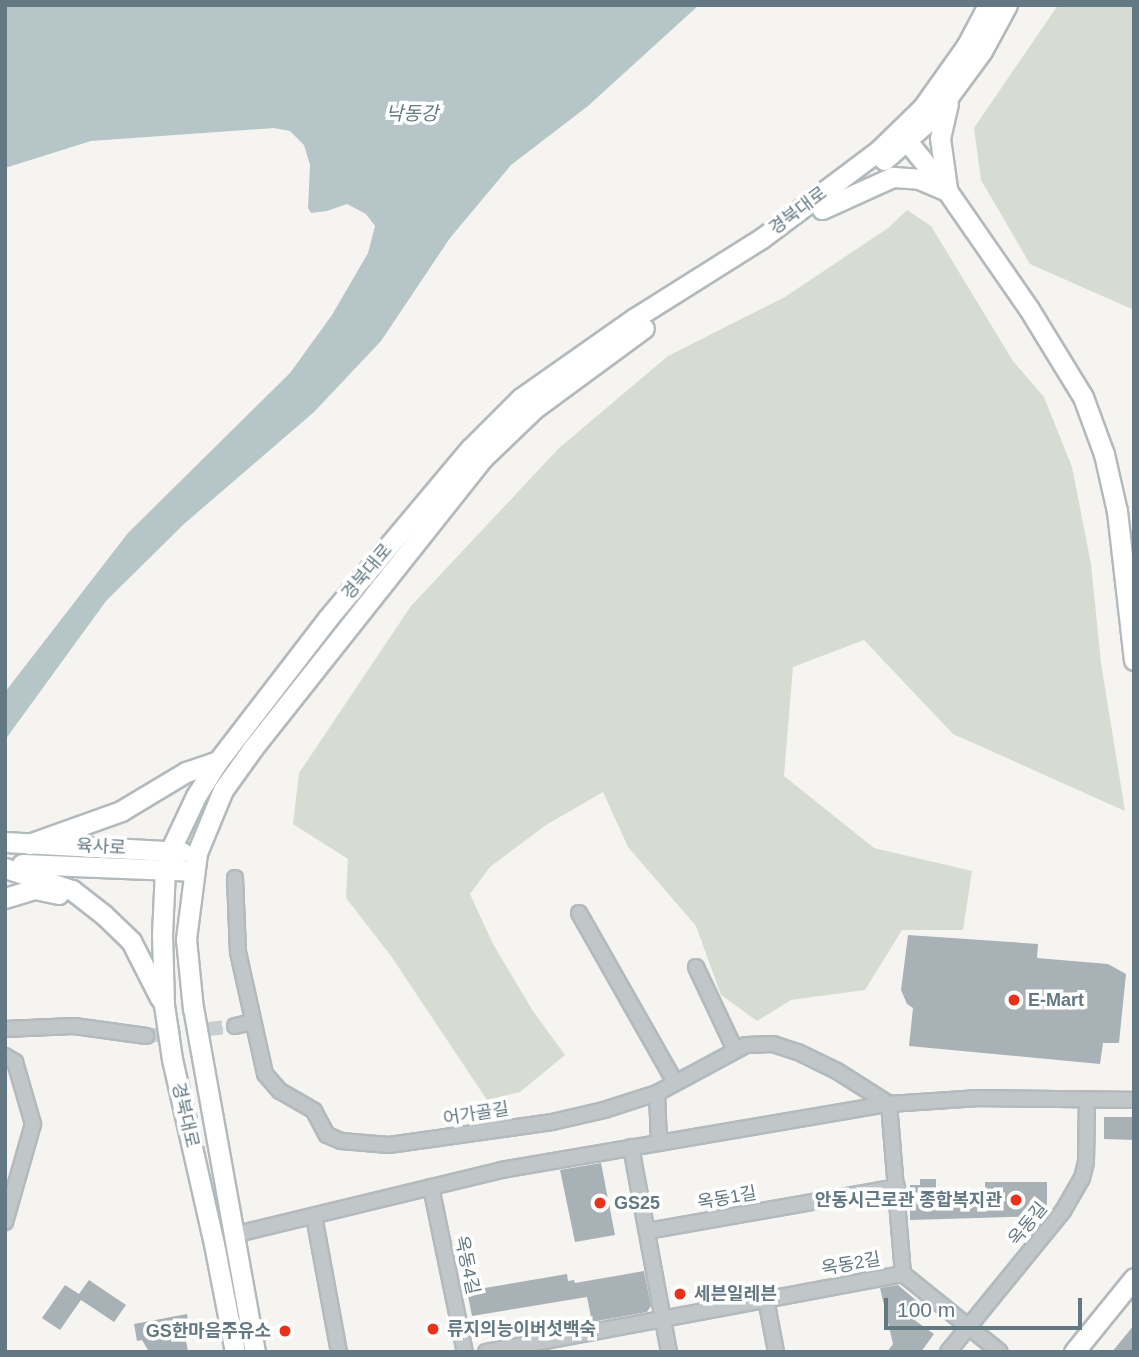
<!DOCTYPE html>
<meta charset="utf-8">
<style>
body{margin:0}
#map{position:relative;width:1139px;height:1357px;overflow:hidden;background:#f5f4f0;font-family:Arial,"Noto Sans KR",sans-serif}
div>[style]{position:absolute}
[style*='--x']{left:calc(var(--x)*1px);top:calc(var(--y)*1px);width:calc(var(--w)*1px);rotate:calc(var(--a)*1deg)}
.green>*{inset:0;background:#d6dcd1}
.water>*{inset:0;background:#b6c5c7}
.building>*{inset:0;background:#a8b1b5}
.street-tunnel>*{height:14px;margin-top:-7px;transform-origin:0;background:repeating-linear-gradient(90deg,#c9cfcf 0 14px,transparent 0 21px)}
.roads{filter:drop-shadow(2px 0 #b3babd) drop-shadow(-2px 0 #b3babd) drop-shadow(0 2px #b3babd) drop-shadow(0 -2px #b3babd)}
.street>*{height:14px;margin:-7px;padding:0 7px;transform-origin:7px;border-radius:7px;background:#c1c6c8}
.secondary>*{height:19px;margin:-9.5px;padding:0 9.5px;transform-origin:9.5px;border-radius:9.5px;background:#fff}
.dots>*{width:19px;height:19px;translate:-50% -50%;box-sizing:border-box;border:4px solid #fff;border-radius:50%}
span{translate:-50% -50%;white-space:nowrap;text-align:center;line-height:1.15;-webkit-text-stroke:7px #fff;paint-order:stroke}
.street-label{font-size:18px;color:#627882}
.poi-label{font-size:18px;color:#627882;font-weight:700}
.left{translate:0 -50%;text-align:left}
.right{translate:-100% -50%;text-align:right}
.water-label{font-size:19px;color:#5e7b80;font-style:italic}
.frame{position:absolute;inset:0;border:7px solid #627882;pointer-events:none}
.scale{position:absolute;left:884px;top:1298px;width:198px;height:32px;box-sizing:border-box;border:4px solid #627882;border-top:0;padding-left:9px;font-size:21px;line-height:24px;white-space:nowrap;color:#627882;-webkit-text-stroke:5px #fff;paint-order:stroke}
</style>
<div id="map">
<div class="green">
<div style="clip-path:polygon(1058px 5px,1134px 5px,1134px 310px,1030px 264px,981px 180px,974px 128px)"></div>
<div style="clip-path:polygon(907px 210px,931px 226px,1013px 361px,1044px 397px,1072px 467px,1091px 564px,1101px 663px,1125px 811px,953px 734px,864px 640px,793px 667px,784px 776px,874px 848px,972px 871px,963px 930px,902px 930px,865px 990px,791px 1000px,757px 1021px,721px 995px,696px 926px,628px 847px,603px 792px,546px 825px,490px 867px,470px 894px,493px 944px,533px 1011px,565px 1055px,520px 1092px,487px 1100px,391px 956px,346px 898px,348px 859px,293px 824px,299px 773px,411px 606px,559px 448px,668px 356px,785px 297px,888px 228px)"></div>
</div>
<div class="water">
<div style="clip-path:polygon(5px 5px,699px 5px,588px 106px,511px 165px,450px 238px,381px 341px,314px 412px,184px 524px,106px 601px,5px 740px,5px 692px,128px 533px,290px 373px,332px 315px,368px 253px,375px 226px,366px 214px,347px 204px,327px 211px,311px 213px,308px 208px,310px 165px,304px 145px,290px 131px,274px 128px,91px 141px,5px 168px)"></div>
</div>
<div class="building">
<div style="clip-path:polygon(908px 935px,1038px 944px,1037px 958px,1108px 964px,1126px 974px,1119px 1043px,1103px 1043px,1100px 1064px,909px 1046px,913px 1008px,907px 1004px,901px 990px)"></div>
<div style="clip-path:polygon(1104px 1117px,1134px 1117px,1134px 1140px,1104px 1139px)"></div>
<div style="clip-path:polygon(601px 1163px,615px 1235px,575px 1242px,560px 1170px)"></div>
<div style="clip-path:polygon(920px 1179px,936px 1179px,936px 1189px,985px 1190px,985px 1182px,1047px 1182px,1047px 1216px,910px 1220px,910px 1185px,920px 1185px)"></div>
<div style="clip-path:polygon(644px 1271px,651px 1306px,647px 1312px,592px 1322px,587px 1297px,472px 1316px,467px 1291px,567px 1274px,568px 1281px,574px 1280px,575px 1283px)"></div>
<div style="clip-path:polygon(89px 1280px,126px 1305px,114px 1322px,81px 1300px,60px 1330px,42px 1318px,65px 1285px,79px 1294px)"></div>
<div style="clip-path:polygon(898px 1285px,917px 1301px,906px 1314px,934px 1334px,921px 1352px,887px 1352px,893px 1344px,880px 1288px)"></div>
<div style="clip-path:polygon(187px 1314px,190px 1333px,185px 1334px,188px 1352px,149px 1352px,142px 1340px,137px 1341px,134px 1324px)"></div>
<div style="clip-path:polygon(1134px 1325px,1134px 1352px,1112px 1352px)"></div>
</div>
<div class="street-tunnel">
<div style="--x:146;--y:1036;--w:90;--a:-6.4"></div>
</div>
<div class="roads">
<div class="street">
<div style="--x:235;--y:878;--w:74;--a:87.7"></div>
<div style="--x:238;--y:952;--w:125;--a:77.5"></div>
<div style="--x:265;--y:1074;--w:23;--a:49"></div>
<div style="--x:280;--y:1091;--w:39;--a:30"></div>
<div style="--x:314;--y:1111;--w:27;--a:62"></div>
<div style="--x:327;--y:1135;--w:15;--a:23"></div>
<div style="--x:341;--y:1141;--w:48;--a:4.8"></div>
<div style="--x:389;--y:1145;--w:165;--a:-8"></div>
<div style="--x:552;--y:1122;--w:53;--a:-13"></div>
<div style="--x:604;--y:1110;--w:56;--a:-17.8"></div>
<div style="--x:657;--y:1093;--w:101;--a:-28.3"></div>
<div style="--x:746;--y:1045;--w:27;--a:-2"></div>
<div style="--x:773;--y:1044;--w:26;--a:18"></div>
<div style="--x:798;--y:1052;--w:43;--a:26"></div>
<div style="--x:837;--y:1071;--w:62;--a:32.4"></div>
<div style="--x:579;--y:913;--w:194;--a:60.4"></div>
<div style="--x:696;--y:967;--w:92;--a:64.8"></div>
<div style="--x:235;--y:1026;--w:18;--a:-13"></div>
<div style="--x:5;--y:1029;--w:69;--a:-2.5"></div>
<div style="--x:74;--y:1026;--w:73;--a:7.9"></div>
<div style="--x:5;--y:1056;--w:12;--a:31"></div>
<div style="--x:15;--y:1062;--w:65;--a:73.8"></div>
<div style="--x:33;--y:1124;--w:102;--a:105.9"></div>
<div style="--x:657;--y:1093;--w:49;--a:87.7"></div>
<div style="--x:889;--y:1104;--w:171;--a:85.3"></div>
<div style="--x:631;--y:1147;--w:208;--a:79.5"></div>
<div style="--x:431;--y:1187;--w:168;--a:78.4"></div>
<div style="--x:314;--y:1216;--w:138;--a:79.6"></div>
<div style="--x:648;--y:1231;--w:253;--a:-10"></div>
<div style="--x:233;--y:1235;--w:276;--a:-13.6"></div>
<div style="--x:501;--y:1170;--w:394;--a:-9.7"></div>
<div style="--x:889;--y:1104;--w:90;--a:-3.8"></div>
<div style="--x:979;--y:1098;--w:155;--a:0.7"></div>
<div style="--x:766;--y:1299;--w:54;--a:79.3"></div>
<div style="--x:486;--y:1352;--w:424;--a:-10.6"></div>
<div style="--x:903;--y:1274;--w:124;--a:38.8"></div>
<div style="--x:948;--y:1352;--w:182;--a:-50.8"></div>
<div style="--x:1063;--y:1211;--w:38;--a:-60"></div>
<div style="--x:1082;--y:1178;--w:16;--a:-76"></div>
<div style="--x:1086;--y:1162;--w:62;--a:-89.1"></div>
</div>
<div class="secondary">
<div style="--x:899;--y:131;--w:78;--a:51.2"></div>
<div style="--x:948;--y:192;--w:142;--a:55.3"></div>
<div style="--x:1029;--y:309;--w:103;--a:58.5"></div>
<div style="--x:1083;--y:397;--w:61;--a:69.8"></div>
<div style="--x:1104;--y:454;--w:58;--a:77.2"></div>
<div style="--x:1117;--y:511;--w:150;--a:83.5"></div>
<div style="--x:884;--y:160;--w:68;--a:-41.4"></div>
<div style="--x:935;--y:115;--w:79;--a:-53.7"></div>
<div style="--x:982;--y:51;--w:52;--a:-61.5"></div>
<div style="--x:947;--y:188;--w:50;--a:-98"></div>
<div style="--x:940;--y:138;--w:35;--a:-77"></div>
<div style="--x:822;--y:209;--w:78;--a:-24.3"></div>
<div style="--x:893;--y:177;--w:26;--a:4"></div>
<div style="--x:919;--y:179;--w:28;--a:23"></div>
<div style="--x:5;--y:842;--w:177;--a:3.2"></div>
<div style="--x:29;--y:844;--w:98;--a:-19.7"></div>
<div style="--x:121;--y:811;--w:76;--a:-31"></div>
<div style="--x:186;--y:772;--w:34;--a:-19"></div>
<div style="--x:22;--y:864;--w:171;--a:2.3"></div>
<div style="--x:5;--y:868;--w:71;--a:18.2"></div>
<div style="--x:72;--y:890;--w:39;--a:38"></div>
<div style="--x:103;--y:914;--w:39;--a:44"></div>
<div style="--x:131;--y:941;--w:64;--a:63"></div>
<div style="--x:5;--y:898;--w:31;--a:-17"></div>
<div style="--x:35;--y:889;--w:24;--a:12"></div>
<div style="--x:235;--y:1352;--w:110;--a:-101"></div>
<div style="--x:214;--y:1244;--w:190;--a:-102.8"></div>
<div style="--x:172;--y:1059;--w:55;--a:-98.4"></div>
<div style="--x:164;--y:1005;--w:70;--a:-91.6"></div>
<div style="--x:162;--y:935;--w:65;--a:-87.4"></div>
<div style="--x:165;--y:870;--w:20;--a:-75"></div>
<div style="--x:170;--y:851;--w:61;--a:-64.7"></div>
<div style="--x:196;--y:796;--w:41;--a:-57.8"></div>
<div style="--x:218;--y:761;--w:180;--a:-52.4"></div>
<div style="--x:328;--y:618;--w:221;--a:-50"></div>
<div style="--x:470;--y:449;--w:72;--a:-45"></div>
<div style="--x:521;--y:398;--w:139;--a:-35.1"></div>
<div style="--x:635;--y:318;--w:150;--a:-32.2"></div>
<div style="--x:762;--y:238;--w:146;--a:-36.9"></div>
<div style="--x:879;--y:150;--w:62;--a:-44.3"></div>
<div style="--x:923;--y:107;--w:76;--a:-54.6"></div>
<div style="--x:967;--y:45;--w:45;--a:-62.3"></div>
<div style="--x:255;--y:1352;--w:349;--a:-100.2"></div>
<div style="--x:193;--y:1009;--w:70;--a:-95.7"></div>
<div style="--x:186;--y:939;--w:87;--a:-82.7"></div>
<div style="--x:197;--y:853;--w:68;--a:-67.6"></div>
<div style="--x:223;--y:790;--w:52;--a:-54.5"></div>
<div style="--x:253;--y:748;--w:369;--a:-51.6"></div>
<div style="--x:482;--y:459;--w:74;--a:-43.9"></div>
<div style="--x:535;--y:408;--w:135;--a:-36.3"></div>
<div style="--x:1074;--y:1352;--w:95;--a:-51"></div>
</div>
</div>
<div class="dots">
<div style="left:1014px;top:1000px;background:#ea321b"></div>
<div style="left:1016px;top:1200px;background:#ea321b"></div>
<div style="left:600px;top:1203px;background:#ea321b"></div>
<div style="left:680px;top:1294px;background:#ea321b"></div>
<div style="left:433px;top:1329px;background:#ea321b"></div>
<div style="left:285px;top:1331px;background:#ea321b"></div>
</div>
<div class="street-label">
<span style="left:798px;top:211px;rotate:-37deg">경북대로</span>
<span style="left:367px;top:572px;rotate:-50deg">경북대로</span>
<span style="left:101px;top:847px;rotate:3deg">육사로</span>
<span style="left:476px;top:1114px;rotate:-9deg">어가골길</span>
<span style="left:185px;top:1115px;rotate:77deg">경북대로</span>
<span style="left:727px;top:1198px;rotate:-10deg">옥동1길</span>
<span style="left:1028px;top:1224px;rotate:-51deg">옥동길</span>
<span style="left:851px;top:1264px;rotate:-10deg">옥동2길</span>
<span style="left:467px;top:1265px;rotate:78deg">옥동4길</span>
</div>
<div class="poi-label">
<span class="left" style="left:1028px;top:1000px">E-Mart</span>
<span class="right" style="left:1002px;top:1200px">안동시근로관 종합복지관</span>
<span class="left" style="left:614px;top:1203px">GS25</span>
<span class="left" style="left:694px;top:1294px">세븐일레븐</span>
<span class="left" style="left:447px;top:1329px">류지의능이버섯백숙</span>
<span class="right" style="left:271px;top:1331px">GS한마음주유소</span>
</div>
<div class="water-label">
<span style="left:412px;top:114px">낙동강</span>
</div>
<div class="frame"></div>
<div class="scale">100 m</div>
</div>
